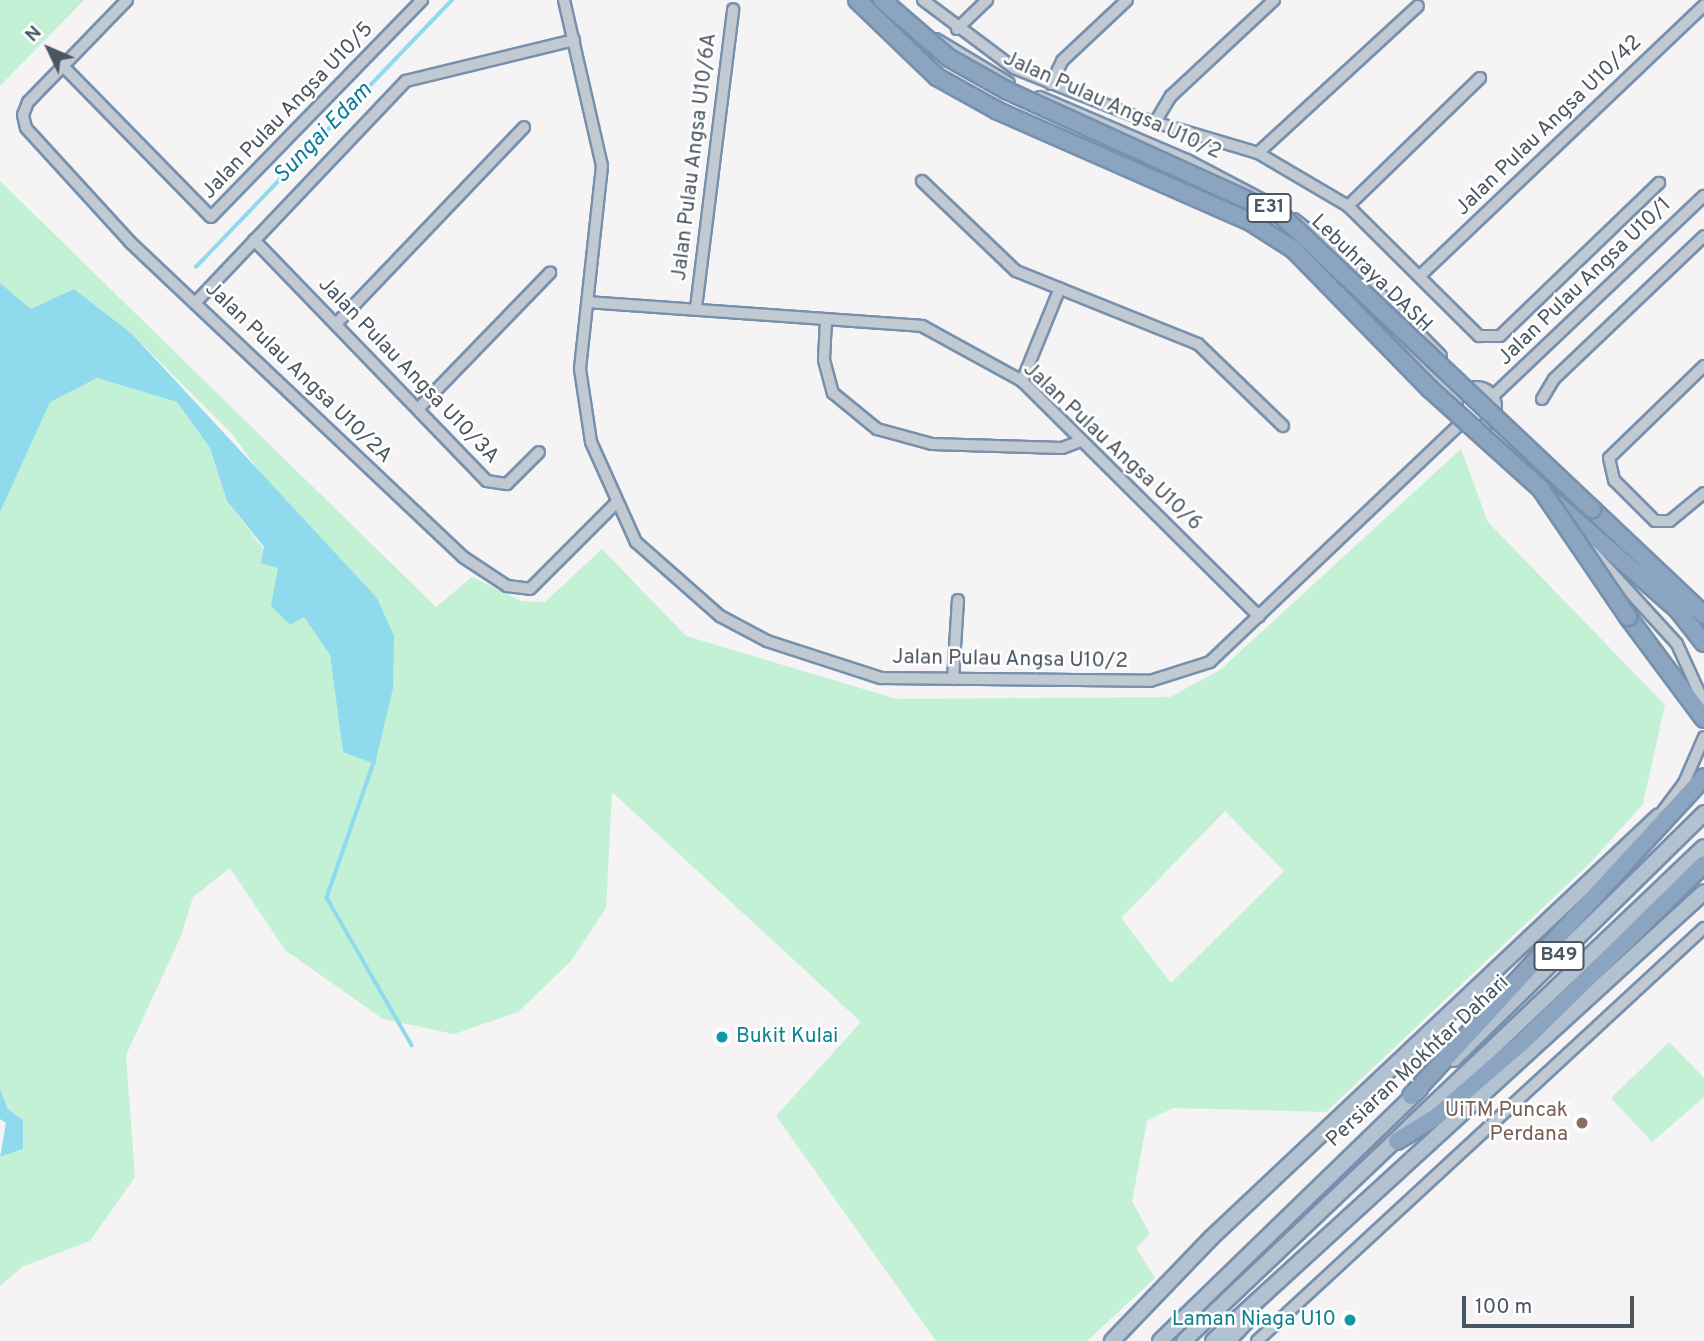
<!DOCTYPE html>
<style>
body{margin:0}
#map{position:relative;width:1704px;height:1341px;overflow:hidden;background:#f5f3f3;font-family:Overpass,sans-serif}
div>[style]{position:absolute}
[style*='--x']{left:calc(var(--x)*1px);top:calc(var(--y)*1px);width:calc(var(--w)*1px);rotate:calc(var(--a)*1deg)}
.green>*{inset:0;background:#c3f1d5}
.water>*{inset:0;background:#90daee}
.stream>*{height:3.5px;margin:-1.75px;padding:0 1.75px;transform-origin:1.75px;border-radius:1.75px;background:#90daee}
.roads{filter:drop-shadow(2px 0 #7690ad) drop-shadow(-2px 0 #7690ad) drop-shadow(0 2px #7690ad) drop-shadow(0 -2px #7690ad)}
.minor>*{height:10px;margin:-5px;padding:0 5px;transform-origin:5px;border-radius:5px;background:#c1cad2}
.minor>.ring{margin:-5px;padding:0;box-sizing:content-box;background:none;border:10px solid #c1cad2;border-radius:50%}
.major>*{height:14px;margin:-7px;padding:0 7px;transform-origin:7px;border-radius:7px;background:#b3c2d1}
.highway>*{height:16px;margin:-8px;padding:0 8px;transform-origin:8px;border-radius:8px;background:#8ba5c1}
.bridges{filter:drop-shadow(2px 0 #7690ad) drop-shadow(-2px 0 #7690ad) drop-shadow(0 2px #7690ad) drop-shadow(0 -2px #7690ad)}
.highway-bridge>*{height:16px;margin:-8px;padding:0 8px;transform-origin:8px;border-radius:8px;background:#8ba5c1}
.dots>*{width:19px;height:19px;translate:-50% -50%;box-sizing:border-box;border:4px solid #fff;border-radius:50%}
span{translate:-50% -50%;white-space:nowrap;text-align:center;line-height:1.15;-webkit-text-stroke:5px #fff;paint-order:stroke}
.shield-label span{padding:2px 5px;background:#fff;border:2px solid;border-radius:5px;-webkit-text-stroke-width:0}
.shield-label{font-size:19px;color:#4a5661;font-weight:700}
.street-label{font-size:21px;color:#4a5661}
.culture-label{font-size:21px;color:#0d838f}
.left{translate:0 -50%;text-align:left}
.right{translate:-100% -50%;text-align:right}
.education-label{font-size:21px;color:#785e54}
.water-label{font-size:23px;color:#0c7c9b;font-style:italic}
.north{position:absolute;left:14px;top:14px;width:70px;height:70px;-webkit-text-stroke:5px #fff;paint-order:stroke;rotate:314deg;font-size:19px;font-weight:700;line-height:28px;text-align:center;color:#4a5661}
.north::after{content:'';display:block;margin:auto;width:24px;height:32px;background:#4a5661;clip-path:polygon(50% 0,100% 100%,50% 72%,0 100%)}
.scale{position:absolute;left:1462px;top:1296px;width:172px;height:32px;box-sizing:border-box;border:4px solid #4a5661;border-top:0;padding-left:9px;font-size:21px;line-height:24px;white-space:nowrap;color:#4a5661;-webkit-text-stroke:5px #fff;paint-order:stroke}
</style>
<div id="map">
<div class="green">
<div style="clip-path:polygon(0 0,84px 0,0 86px)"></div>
<div style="clip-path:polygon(evenodd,0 181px,436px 607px,472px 577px,521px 601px,545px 602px,602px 549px,686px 636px,897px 699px,1170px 697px,1220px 670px,1461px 449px,1488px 522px,1665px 705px,1643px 804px,1591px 862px,1326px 1112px,1173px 1108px,1147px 1121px,1132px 1201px,1150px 1234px,1136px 1248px,1155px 1278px,1087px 1341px,936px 1341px,776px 1116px,861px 1022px,612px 792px,606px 908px,571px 961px,518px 1012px,454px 1034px,383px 1019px,285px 950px,230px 868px,193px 897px,181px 936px,126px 1055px,135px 1177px,90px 1241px,22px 1267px,0 1286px,0 1157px,23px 1149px,23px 1120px,8px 1109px,0 1089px,0 512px,49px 402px,97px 378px,177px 402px,210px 448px,227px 501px,278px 568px,330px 655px,343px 752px,375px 763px,264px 478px,232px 434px,132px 334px,31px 309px,8px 292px,0 283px,0 181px,1225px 811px,1284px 871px,1171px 983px,1121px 918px,1225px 811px)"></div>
<div style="clip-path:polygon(1669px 1042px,1704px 1078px,1704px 1097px,1652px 1142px,1611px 1098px)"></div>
</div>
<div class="water">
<div style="clip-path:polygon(0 283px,31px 309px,74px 289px,132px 334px,377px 598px,394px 636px,393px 688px,375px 764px,343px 752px,330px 655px,304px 617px,290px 625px,271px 606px,278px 568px,261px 563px,264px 547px,227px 501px,210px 448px,177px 402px,97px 378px,50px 402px,0 512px)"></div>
<div style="clip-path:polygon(0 1089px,8px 1109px,23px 1120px,23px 1149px,0 1157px,6px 1123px,0 1119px)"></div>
</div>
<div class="stream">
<div style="--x:196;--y:267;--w:370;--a:-46.2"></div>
<div style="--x:375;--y:760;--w:146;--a:109.2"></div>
<div style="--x:327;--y:898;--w:170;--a:60"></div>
</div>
<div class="roads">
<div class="minor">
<div style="--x:127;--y:0;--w:142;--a:134.1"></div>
<div style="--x:28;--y:102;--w:14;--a:111"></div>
<div style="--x:23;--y:115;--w:13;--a:77"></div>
<div style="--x:26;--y:128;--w:154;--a:47.6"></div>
<div style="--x:130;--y:242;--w:458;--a:43.4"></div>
<div style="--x:463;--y:557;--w:53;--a:33.4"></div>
<div style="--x:507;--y:586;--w:23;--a:7"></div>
<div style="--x:530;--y:589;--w:120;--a:-45"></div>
<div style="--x:564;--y:0;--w:170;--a:77.1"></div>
<div style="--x:602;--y:166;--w:204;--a:96.2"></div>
<div style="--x:580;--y:369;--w:74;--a:81.4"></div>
<div style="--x:591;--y:442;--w:110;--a:65.8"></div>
<div style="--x:636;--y:542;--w:112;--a:41.4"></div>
<div style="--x:720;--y:616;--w:53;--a:28"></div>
<div style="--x:767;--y:641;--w:120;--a:18"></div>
<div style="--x:881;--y:678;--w:269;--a:0.6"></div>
<div style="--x:1150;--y:681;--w:63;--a:-17.6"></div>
<div style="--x:1210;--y:662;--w:348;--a:-43.6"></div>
<div style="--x:923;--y:0;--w:114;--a:36.8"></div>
<div style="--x:1014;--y:68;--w:129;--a:21.8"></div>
<div style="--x:1134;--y:116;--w:129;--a:16.6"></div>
<div style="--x:1258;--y:153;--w:104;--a:30.5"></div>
<div style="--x:1348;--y:206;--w:185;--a:44.8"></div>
<div style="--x:1479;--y:336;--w:21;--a:0"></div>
<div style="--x:1500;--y:336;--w:221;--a:-43.9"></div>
<div style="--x:957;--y:29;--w:42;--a:-44"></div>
<div style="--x:936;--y:39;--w:85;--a:31.1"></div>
<div style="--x:63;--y:66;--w:211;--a:45.6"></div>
<div style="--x:211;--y:217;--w:303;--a:-45.8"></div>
<div style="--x:1051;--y:84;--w:25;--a:-64"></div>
<div style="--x:1062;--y:61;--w:89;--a:-43.2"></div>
<div style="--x:1040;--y:97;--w:160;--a:23.2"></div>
<div style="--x:1187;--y:160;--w:103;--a:27.8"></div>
<div style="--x:1157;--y:119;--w:27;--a:-59"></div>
<div style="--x:1171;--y:96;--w:141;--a:-43"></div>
<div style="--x:1258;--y:153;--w:217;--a:-42.6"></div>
<div style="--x:922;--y:181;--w:130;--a:43.8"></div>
<div style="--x:1016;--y:271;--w:196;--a:21.9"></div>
<div style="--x:1198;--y:344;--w:118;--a:44"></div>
<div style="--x:1348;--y:206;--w:184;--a:-44.1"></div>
<div style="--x:1294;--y:219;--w:74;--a:38.4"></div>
<div style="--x:1352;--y:265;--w:127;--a:45.6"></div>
<div style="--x:254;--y:240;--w:335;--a:46"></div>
<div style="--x:487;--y:481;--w:20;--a:9"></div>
<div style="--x:507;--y:484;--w:45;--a:-45"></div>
<div style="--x:1297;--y:244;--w:36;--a:37"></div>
<div style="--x:1422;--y:274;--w:390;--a:-43.6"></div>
<div style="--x:1347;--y:287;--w:158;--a:46.5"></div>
<div style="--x:196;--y:302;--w:305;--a:-46.5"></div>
<div style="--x:406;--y:81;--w:173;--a:-13.7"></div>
<div style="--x:588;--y:302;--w:335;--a:4.1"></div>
<div style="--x:922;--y:326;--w:114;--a:28.8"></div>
<div style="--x:1022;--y:381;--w:334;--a:44.8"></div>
<div style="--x:696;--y:308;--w:301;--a:-82.9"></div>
<div style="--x:826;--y:320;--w:40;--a:92.9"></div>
<div style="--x:824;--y:360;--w:34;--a:75"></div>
<div style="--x:833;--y:393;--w:57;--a:39.3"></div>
<div style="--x:877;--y:429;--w:57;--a:15.3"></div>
<div style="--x:932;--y:444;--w:130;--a:1.8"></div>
<div style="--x:1062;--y:448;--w:20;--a:-20"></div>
<div style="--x:336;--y:324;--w:272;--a:-46.3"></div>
<div style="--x:1704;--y:366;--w:132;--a:135.9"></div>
<div style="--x:1609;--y:458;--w:23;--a:77"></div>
<div style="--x:1614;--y:480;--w:58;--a:45"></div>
<div style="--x:1655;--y:521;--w:15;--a:0"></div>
<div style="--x:1670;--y:521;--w:44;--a:-39.5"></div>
<div style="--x:1022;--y:381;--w:100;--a:-67.8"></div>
<div class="ring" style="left:1456px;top:387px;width:30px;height:30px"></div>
<div style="--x:1493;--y:396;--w:291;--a:-43.5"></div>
<div style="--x:1542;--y:399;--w:23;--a:-59"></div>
<div style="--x:1554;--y:379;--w:207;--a:-43.6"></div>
<div style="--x:418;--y:409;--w:190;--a:-45.9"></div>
<div style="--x:1584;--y:542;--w:138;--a:47.6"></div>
<div style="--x:1677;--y:644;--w:65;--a:65.4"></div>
<div style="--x:953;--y:679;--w:79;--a:-86.4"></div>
<div style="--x:1660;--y:815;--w:40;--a:-53"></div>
<div style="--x:1684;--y:783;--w:50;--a:-66.5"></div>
<div style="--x:1257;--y:1341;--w:609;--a:-42.74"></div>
</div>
<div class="major">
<div style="--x:1454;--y:1059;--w:351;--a:-44.5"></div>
<div style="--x:1112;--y:1341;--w:143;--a:-46.1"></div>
<div style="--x:1211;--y:1238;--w:615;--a:-43.29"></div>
<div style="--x:1160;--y:1341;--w:362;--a:-44.1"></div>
<div style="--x:1184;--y:1341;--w:717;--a:-43.53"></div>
<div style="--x:1213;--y:1341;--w:665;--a:-42.44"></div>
<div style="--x:1228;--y:1341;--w:26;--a:-47"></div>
</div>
<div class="highway">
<div style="--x:1548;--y:496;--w:173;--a:41.2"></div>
<div style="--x:1678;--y:610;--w:42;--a:51.8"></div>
<div style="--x:1592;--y:509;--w:154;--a:43.4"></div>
<div style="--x:1628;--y:617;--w:127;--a:53.3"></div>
<div style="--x:1411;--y:1096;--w:433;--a:-47.4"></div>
<div style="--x:1397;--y:1141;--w:46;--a:-31.6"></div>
<div style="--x:1436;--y:1117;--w:121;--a:-41"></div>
<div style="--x:1527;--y:1038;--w:248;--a:-44.5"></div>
</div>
</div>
<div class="bridges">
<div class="highway-bridge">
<div style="--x:857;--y:0;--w:111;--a:43.9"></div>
<div style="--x:937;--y:77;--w:70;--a:29.1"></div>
<div style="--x:998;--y:111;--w:274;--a:23.7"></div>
<div style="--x:1249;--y:221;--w:52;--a:32.5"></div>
<div style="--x:1293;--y:249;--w:196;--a:45.6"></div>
<div style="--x:1430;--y:389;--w:149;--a:42"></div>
<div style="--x:1541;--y:489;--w:155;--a:55.8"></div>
<div style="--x:882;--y:0;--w:89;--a:40.9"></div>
<div style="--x:949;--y:58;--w:65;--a:29.3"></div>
<div style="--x:1006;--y:90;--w:303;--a:24.5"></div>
<div style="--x:1282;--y:216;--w:427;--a:43.4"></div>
</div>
</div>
<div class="dots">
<div style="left:722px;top:1037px;background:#0f9aa8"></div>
<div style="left:1582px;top:1123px;background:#8d6e63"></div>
<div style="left:1350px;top:1320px;background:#0f9aa8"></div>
</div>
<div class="shield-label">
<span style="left:1269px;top:208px">E31</span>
<span style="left:1559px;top:956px">B49</span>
</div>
<div class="street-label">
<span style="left:1112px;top:106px;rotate:24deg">Jalan Pulau Angsa U10/2</span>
<span style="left:288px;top:111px;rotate:-46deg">Jalan Pulau Angsa U10/5</span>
<span style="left:1549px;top:126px;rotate:-44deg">Jalan Pulau Angsa U10/42</span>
<span style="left:695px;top:157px;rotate:-83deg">Jalan Pulau Angsa U10/6A</span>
<span style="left:1371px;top:274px;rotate:44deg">Lebuhraya DASH</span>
<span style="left:1585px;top:282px;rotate:-44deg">Jalan Pulau Angsa U10/1</span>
<span style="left:408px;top:371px;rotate:46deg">Jalan Pulau Angsa U10/3A</span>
<span style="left:298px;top:373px;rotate:44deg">Jalan Pulau Angsa U10/2A</span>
<span style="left:1112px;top:447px;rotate:43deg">Jalan Pulau Angsa U10/6</span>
<span style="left:1010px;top:660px;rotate:1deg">Jalan Pulau Angsa U10/2</span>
<span style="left:1418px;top:1062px;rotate:-43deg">Persiaran Mokhtar Dahari</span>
</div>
<div class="culture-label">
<span class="left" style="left:736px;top:1037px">Bukit Kulai</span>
<span class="right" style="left:1336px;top:1320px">Laman Niaga U10</span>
</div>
<div class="education-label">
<span class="right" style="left:1568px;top:1123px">UiTM Puncak<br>Perdana</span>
</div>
<div class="water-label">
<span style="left:324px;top:134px;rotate:-46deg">Sungai Edam</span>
</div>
<div class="north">N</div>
<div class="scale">100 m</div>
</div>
